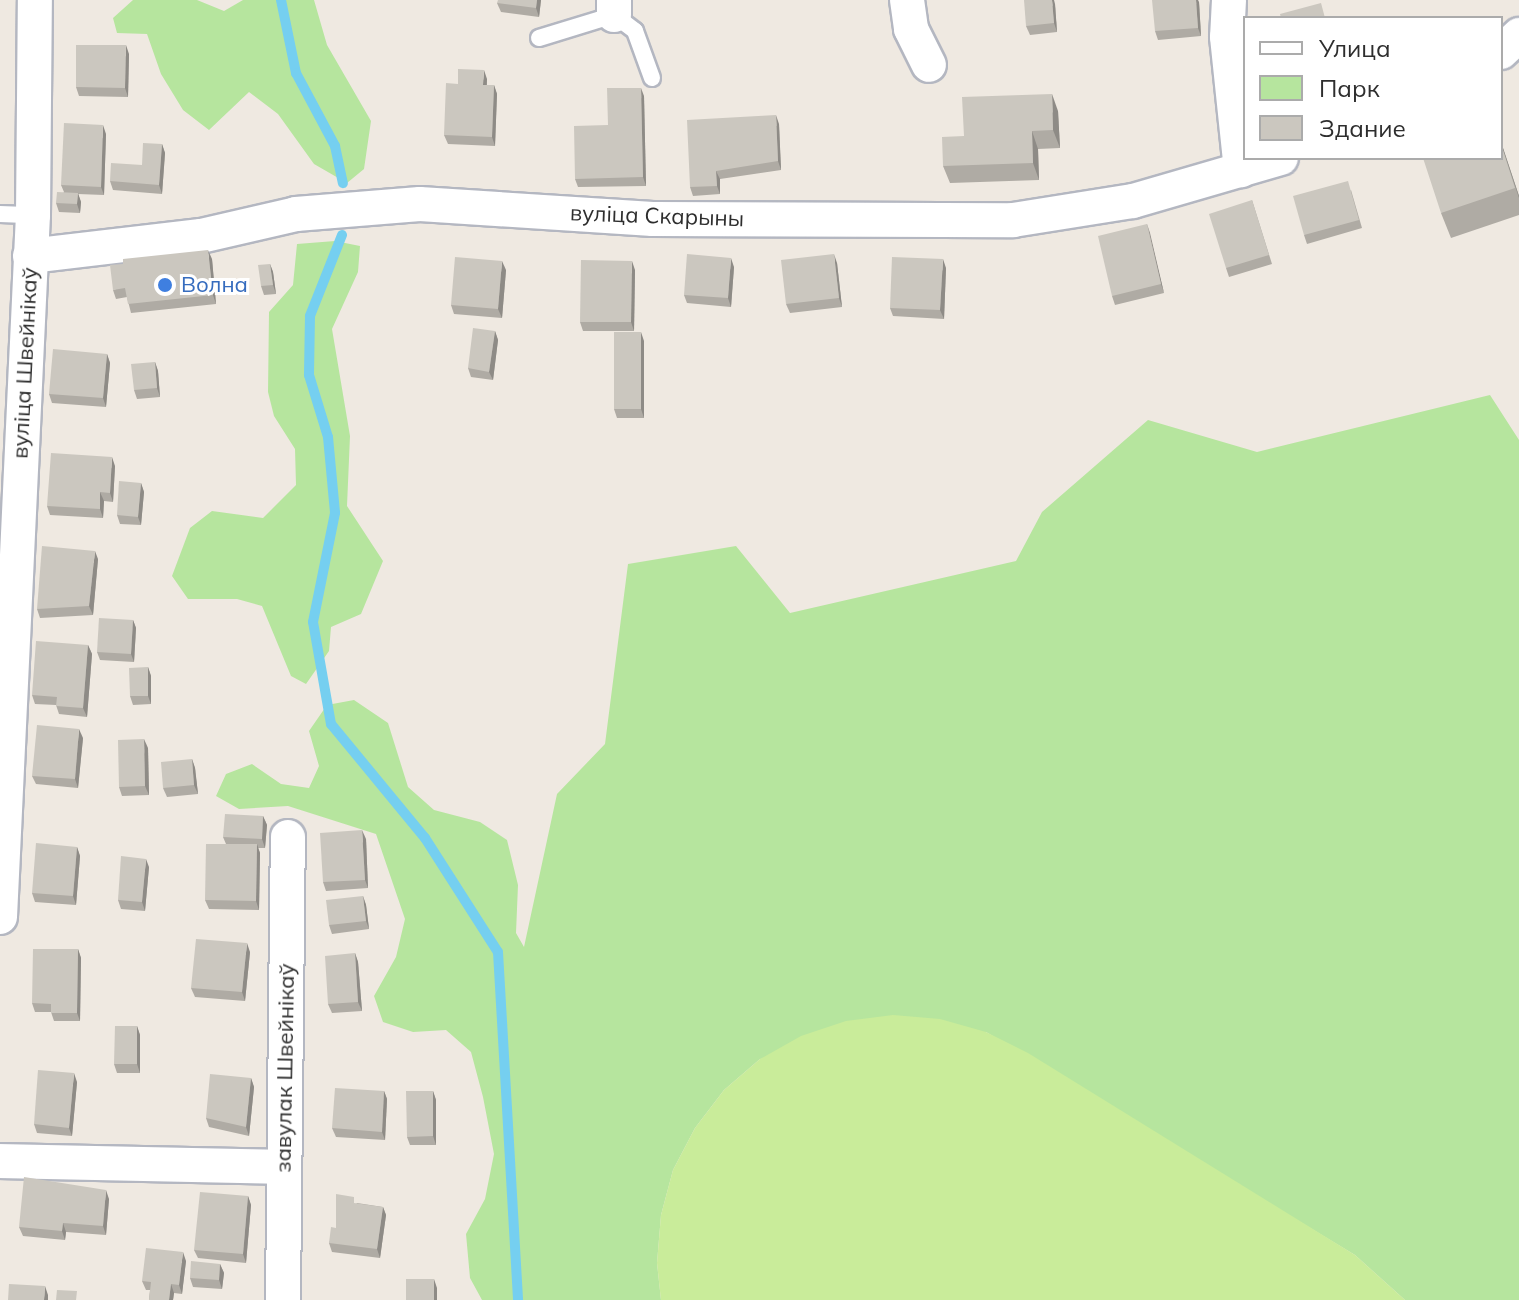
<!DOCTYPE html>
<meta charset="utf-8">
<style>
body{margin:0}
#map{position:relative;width:1519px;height:1300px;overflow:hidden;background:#efe9e1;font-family:Mulish,sans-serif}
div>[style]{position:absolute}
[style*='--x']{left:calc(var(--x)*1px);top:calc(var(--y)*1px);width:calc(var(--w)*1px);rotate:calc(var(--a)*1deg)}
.green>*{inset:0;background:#b6e59e}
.pitch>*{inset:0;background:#c9ec9a}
.stream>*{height:10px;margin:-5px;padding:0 5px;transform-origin:5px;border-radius:5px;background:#75cff0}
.roads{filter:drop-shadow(2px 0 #b4b7c1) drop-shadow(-2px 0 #b4b7c1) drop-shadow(0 2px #b4b7c1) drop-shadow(0 -2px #b4b7c1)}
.lane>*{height:16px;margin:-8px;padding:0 8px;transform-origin:8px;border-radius:8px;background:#fff}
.street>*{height:34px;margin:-17px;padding:0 17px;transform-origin:17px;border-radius:17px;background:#fff}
.wall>*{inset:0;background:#afaba4}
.shaded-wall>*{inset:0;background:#8e8b86}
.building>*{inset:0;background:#cbc7bf}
.dots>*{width:22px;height:22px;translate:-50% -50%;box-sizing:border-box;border:4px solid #fff;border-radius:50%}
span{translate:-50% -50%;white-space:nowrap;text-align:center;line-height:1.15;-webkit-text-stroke:6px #fff;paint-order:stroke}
.street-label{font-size:22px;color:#2e2e2e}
.shop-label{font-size:22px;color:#366cbe}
.left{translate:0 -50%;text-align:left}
.legend{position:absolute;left:1243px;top:16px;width:260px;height:144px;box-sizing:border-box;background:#fff;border:2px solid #ababab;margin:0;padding:10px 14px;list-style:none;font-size:24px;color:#2e2e2e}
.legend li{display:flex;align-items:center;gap:16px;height:40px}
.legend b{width:40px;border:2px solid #ababab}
</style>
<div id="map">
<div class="green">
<div style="clip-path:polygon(133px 0,197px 0,224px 11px,243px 0,314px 0,327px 45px,371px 121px,364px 169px,347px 183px,314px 164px,278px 114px,249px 92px,209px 130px,183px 110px,161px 74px,147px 34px,117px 33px,113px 18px)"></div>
<div style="clip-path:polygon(335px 241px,360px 246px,358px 272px,332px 329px,350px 436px,347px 506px,383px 561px,361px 614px,331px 627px,329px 651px,306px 684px,291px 676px,262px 606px,237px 599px,188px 599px,172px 576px,190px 528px,212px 511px,263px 518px,296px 485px,295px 449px,274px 416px,268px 392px,269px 312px,293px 285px,297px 244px)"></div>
<div style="clip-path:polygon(1490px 395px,1519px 440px,1519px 1300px,1405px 1300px,1355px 1255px,986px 1032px,760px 1059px,724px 1090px,695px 1128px,673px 1170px,661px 1215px,657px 1263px,661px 1300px,482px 1300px,470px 1278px,466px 1234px,485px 1199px,494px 1154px,483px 1097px,471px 1052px,446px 1030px,413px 1032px,383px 1022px,374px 996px,396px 957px,405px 919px,376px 834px,288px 806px,239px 809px,216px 796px,226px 774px,252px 764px,281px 784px,309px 788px,319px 766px,309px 731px,327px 705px,354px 700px,388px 723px,408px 787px,434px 810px,480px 822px,507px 840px,518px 885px,516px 933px,524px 947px,557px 794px,605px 744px,628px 564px,736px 546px,790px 613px,1016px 561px,1042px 512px,1148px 420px,1257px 452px)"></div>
</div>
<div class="pitch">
<div style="clip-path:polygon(893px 1015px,940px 1019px,986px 1032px,1028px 1053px,1355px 1255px,1405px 1300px,661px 1300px,657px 1263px,661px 1215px,673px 1170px,695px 1128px,724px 1090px,760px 1059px,801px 1036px,846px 1021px)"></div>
</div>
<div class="stream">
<div style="--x:281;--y:0;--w:75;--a:78.4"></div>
<div style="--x:296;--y:73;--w:83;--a:61.9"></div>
<div style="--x:335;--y:146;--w:38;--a:78"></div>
<div style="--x:342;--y:235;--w:87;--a:111.6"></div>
<div style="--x:310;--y:316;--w:59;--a:91"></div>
<div style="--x:309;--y:375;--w:65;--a:73"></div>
<div style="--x:328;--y:437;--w:76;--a:84.7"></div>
<div style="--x:335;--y:513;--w:111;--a:101.4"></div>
<div style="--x:313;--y:622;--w:104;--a:80"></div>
<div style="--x:331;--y:724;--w:148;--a:50.5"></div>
<div style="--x:425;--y:838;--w:135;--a:57.4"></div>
<div style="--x:498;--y:952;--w:349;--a:86.7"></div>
</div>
<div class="roads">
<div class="lane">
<div style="--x:539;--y:38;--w:78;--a:-17"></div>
<div style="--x:614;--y:15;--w:26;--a:37"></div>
<div style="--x:635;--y:31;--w:50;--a:70.1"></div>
<div style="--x:0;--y:214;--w:33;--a:2"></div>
</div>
<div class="street">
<div style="--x:614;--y:0;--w:15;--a:90"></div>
<div style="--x:907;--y:0;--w:29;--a:82"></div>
<div style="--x:911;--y:29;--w:40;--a:63.4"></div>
<div style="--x:1229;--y:0;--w:37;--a:93"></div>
<div style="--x:1227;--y:37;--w:134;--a:84"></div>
<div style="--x:1501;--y:52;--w:25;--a:-43"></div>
<div style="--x:30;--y:256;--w:172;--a:-6.7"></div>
<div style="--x:201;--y:236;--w:98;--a:-13"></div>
<div style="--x:296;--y:214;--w:124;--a:-4.6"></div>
<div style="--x:420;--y:204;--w:233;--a:3.7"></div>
<div style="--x:653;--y:219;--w:360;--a:0.2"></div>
<div style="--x:1013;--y:220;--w:121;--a:-9"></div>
<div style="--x:1133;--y:201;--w:154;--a:-16.2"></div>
<div style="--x:0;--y:917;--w:703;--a:-87.31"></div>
<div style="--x:33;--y:215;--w:215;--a:-89.5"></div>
<div style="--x:0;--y:1161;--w:284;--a:1.2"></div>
<div style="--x:283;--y:1300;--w:463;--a:-89.4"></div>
</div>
</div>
<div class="wall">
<div style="clip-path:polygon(541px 0,539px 17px,501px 12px,497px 3px)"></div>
<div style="clip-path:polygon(1199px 2px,1201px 36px,1158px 40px,1155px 31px)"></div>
<div style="clip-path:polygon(1055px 4px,1057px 32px,1030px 35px,1026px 26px)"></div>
<div style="clip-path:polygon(129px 54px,128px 97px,79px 96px,76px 87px)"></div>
<div style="clip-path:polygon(487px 79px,487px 85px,494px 85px,497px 94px,495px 146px,448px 144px,444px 135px,458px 84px)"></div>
<div style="clip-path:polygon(644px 96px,646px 186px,578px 187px,575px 179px,608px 125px)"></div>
<div style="clip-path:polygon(1058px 111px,1060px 148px,1038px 149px,1039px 180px,950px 183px,943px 166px,964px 136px)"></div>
<div style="clip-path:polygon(779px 124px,781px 170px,720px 179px,720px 194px,693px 196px,690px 187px)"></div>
<div style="clip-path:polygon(106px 134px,104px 195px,78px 194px,81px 202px,80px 213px,59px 212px,56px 203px,64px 192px,61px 185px)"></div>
<div style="clip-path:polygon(1501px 142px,1519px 196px,1519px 215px,1451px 238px,1441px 213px)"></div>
<div style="clip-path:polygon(162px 144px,165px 153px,162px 194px,113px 190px,110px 181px,142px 165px)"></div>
<div style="clip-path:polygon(1351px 190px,1362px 228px,1307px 244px,1304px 235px)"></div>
<div style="clip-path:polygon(1252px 200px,1272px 264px,1229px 277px,1226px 268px)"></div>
<div style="clip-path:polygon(1147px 224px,1164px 293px,1115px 305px,1112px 296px)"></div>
<div style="clip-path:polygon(212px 259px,216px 304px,131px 313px,127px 297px,116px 299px,113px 290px)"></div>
<div style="clip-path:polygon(837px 263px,842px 307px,790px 313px,786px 304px)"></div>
<div style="clip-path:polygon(270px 264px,273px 272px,276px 294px,264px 295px,261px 286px)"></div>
<div style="clip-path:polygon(734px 267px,731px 307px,687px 303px,684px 295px)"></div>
<div style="clip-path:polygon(946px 268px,944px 319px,893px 316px,890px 308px)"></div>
<div style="clip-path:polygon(506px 270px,502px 318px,454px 314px,451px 305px)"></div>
<div style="clip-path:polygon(635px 270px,634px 331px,583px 331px,580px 322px)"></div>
<div style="clip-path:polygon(495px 331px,498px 340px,493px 380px,471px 377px,468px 368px)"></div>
<div style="clip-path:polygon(644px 341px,644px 418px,617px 418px,614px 409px)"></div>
<div style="clip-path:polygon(107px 354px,110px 363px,106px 407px,52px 403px,49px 394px)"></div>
<div style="clip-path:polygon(155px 362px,158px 371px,160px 397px,137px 399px,134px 390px)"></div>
<div style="clip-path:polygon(115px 466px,113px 502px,104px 501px,103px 518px,50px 515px,47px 506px)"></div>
<div style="clip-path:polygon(141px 483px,144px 492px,141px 525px,120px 524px,117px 515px)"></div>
<div style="clip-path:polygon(98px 559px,93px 615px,40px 618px,37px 609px)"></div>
<div style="clip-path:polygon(133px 620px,136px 628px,134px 662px,100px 660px,97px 652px)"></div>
<div style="clip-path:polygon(88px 645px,92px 654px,87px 717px,59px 714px,56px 705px,35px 704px,32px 695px)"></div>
<div style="clip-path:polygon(148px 667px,151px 676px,151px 704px,133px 705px,130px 696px)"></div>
<div style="clip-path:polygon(83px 738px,78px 788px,36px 784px,32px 776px)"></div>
<div style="clip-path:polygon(148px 748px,149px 795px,122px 796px,119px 787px)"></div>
<div style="clip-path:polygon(192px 759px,195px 768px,198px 794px,167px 797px,163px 788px)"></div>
<div style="clip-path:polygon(263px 816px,267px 825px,265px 848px,258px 848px,260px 853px,259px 910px,209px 909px,205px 900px,226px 844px,223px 837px)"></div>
<div style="clip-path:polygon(366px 839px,368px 888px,326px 891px,323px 882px)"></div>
<div style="clip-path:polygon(77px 847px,80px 856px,76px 905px,35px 902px,32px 893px)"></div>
<div style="clip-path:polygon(149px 867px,145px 911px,121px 909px,118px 900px)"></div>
<div style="clip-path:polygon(363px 896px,366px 905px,369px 929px,332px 934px,329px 925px)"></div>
<div style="clip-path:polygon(78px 949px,81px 958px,80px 1021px,54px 1021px,51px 1012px,35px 1012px,32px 1003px)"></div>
<div style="clip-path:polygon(250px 952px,245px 1001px,195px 997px,191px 988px)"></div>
<div style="clip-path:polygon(355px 953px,358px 962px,362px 1011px,332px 1013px,328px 1004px)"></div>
<div style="clip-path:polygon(137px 1026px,140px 1035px,140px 1073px,117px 1073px,114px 1064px)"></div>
<div style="clip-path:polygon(251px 1078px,254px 1087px,249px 1136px,209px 1127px,206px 1118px)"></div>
<div style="clip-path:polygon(77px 1082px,72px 1136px,37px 1133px,34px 1124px)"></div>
<div style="clip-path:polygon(384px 1091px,387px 1099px,385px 1140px,336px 1137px,332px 1128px)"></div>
<div style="clip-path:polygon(433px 1091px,436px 1100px,436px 1145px,410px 1145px,407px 1137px)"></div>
<div style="clip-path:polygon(248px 1196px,251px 1205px,246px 1263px,198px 1258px,194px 1250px)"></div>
<div style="clip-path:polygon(109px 1199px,106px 1235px,66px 1232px,65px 1240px,23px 1236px,19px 1227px)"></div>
<div style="clip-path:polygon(357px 1203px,383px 1207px,386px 1215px,380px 1258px,332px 1252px,329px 1243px,336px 1228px)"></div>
<div style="clip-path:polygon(186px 1261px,182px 1294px,174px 1293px,173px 1300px,149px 1300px,150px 1290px,146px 1290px,142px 1281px)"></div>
<div style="clip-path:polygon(220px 1264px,224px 1273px,222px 1289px,193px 1287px,190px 1278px)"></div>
</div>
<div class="shaded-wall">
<div style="clip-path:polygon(537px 0,541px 0,539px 17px,536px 8px)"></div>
<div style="clip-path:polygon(1052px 0,1054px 0,1055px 4px,1057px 32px,1054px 23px)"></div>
<div style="clip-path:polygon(1196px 0,1198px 0,1199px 2px,1201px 36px,1198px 28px)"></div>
<div style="clip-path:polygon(126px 45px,129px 54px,128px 97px,125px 88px)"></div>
<div style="clip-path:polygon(484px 70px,487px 79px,486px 94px,483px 85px)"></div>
<div style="clip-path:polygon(494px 85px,497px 94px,495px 146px,492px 137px)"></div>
<div style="clip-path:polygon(641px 88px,644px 96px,646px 186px,643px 177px)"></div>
<div style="clip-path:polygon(1052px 94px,1058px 111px,1060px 148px,1053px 130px)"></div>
<div style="clip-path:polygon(776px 115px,779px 124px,781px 170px,778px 161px)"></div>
<div style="clip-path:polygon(103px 125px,106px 134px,104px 195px,101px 187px)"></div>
<div style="clip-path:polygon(1032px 131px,1038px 149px,1039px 180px,1033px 163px)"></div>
<div style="clip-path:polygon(1501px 142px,1519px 196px,1519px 198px,1501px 144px)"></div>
<div style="clip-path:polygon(162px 144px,165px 153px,162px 194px,159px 185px)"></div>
<div style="clip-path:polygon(716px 171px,720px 179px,720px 194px,717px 186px)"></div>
<div style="clip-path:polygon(78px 193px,81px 202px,80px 213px,77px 204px)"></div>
<div style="clip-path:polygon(1147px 224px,1150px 233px,1164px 293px,1161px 284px)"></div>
<div style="clip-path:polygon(208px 250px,212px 259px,216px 304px,213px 295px)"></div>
<div style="clip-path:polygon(834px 254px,837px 263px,842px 307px,839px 298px)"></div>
<div style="clip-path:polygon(731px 258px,734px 267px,731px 307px,728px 298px)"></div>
<div style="clip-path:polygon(943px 259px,946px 268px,944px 319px,940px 310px)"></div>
<div style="clip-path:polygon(502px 261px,506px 270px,502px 318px,498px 309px)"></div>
<div style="clip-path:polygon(632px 261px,635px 270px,634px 331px,631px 322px)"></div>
<div style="clip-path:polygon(270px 264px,273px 272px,276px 294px,273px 285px)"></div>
<div style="clip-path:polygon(495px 331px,498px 340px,493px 380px,489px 372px)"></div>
<div style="clip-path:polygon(641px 332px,644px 341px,644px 418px,641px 409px)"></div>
<div style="clip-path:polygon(107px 354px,110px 363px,106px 407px,103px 398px)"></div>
<div style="clip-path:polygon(155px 362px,158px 371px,160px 397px,157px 388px)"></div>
<div style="clip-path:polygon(112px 457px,115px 466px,113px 502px,110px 493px)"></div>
<div style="clip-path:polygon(141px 483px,144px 492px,141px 525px,138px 517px)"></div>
<div style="clip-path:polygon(100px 492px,104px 501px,103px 518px,100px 509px)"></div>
<div style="clip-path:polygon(95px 551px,98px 559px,93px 615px,89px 606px)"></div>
<div style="clip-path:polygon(133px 620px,136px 628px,134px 662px,131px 654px)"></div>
<div style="clip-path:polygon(88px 645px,92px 654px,87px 717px,83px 708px)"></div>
<div style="clip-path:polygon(148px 667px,151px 676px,151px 704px,148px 696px)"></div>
<div style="clip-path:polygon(79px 729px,83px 738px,78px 788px,75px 779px)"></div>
<div style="clip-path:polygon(144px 739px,148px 748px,149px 795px,145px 786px)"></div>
<div style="clip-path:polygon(192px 759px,195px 768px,198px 794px,194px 785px)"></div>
<div style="clip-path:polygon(263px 816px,267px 825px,265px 848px,262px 839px)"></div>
<div style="clip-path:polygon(362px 830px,366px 839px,368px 888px,365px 880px)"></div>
<div style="clip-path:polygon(257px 844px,260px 853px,259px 910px,256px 901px)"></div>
<div style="clip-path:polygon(77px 847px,80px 856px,76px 905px,73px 896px)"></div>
<div style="clip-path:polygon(146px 859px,149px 867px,145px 911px,142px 902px)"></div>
<div style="clip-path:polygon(363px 896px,366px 905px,369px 929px,366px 921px)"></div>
<div style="clip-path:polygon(247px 943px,250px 952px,245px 1001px,242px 992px)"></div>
<div style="clip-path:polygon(78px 949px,81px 958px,80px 1021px,77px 1013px)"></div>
<div style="clip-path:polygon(355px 953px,358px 962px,362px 1011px,358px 1002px)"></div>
<div style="clip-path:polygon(137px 1026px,140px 1035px,140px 1073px,137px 1064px)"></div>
<div style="clip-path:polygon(74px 1073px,77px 1082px,72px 1136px,69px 1128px)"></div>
<div style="clip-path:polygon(251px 1078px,254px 1087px,249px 1136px,246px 1127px)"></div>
<div style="clip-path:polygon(384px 1091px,387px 1099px,385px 1140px,382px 1132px)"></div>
<div style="clip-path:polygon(433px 1091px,436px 1100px,436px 1145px,433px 1136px)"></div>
<div style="clip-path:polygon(106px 1190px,109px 1199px,106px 1235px,103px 1226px)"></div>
<div style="clip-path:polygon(248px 1196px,251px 1205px,246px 1263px,243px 1254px)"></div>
<div style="clip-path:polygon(383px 1207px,386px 1215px,380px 1258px,377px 1249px)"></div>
<div style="clip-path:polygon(63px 1223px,66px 1232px,65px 1240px,62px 1231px)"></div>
<div style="clip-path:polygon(183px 1252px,186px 1261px,182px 1294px,179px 1285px)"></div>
<div style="clip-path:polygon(220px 1264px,224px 1273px,222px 1289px,219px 1280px)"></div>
<div style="clip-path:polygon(434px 1279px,437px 1288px,437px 1300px,434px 1300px)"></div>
<div style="clip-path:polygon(171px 1284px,174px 1293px,173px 1300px,169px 1300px)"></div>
<div style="clip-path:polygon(45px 1286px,48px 1295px,48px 1300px,44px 1300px)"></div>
</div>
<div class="building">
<div style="clip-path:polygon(498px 0,537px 0,536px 8px,497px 3px)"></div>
<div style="clip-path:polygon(1024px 0,1052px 0,1054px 23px,1026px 26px)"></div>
<div style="clip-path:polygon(1152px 0,1196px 0,1198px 28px,1155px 31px)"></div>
<div style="clip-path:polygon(1321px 3px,1325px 18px,1281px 18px,1280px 14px)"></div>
<div style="clip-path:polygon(76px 45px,126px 45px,125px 88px,76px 87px)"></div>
<div style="clip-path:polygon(458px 69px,484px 70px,483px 85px,494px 85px,492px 137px,444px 135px,446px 83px,458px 84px)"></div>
<div style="clip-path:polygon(607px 88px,641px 88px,643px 177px,575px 179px,574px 126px,608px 125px)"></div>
<div style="clip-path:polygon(1052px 94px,1053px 130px,1032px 131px,1033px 163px,943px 166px,942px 137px,964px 136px,962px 97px)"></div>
<div style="clip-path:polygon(776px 115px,778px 161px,716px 171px,717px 186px,690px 187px,687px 120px)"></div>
<div style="clip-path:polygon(64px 123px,103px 125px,101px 187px,61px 185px)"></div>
<div style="clip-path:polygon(143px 143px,162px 144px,159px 185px,110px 181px,111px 163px,142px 165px)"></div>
<div style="clip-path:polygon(1501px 144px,1515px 188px,1441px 213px,1423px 158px,1501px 158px)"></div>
<div style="clip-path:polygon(1348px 181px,1359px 220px,1304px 235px,1293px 196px)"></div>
<div style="clip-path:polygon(57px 192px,78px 193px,77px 204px,56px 203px)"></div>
<div style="clip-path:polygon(1252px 200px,1269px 255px,1226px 268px,1209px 214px)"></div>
<div style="clip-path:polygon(1147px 224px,1161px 284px,1112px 296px,1098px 236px)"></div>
<div style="clip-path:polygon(208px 250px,213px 295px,128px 304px,125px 288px,113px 290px,110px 265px,123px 264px,123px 259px)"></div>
<div style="clip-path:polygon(687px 254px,731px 258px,728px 298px,684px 295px)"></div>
<div style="clip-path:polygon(834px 254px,839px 298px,786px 304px,781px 260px)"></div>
<div style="clip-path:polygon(455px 257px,502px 261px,498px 309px,451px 305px)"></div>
<div style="clip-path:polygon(892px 257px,943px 259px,940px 310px,890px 308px)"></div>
<div style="clip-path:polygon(581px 260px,632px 261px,631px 322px,580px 322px)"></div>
<div style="clip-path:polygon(270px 264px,273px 285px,261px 286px,258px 265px)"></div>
<div style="clip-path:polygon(473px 328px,495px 331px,489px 372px,468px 368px)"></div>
<div style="clip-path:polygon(614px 332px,641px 332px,641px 409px,614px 409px)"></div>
<div style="clip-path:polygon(53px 349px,107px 354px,103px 398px,49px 394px)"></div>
<div style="clip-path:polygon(155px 362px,157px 388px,134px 390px,131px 364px)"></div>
<div style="clip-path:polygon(51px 453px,112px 457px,110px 493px,100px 492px,100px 509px,47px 506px)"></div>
<div style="clip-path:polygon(119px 481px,141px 483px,138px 517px,117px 515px)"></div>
<div style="clip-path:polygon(42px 546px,95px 551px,89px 606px,37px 609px)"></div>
<div style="clip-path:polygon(99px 618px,133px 620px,131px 654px,97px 652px)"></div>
<div style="clip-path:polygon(36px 641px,88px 645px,83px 708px,56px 706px,57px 697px,32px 695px)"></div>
<div style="clip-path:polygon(148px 667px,148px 696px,130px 696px,129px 668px)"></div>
<div style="clip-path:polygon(37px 725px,79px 729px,75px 779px,32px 776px)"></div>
<div style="clip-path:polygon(144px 739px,145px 786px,119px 787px,118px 740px)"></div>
<div style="clip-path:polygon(192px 759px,194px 785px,163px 788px,161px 762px)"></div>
<div style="clip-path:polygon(225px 814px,263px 816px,262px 839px,223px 837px)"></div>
<div style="clip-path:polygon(362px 830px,365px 880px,323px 882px,320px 833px)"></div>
<div style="clip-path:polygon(36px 843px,77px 847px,73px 896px,32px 893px)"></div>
<div style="clip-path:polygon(206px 844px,257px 844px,256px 901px,205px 900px)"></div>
<div style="clip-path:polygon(121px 856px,146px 859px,142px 902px,118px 900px)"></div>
<div style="clip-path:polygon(363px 896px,366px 921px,329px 925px,326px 900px)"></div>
<div style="clip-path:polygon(196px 939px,247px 943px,242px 992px,191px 988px)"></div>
<div style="clip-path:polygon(33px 949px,78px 949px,77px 1013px,51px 1013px,51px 1004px,32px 1003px)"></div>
<div style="clip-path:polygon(355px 953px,358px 1002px,328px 1004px,325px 956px)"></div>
<div style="clip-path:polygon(115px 1026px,137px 1026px,137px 1064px,114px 1064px)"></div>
<div style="clip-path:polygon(38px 1070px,74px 1073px,69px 1128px,34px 1124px)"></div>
<div style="clip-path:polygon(210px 1074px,251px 1078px,246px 1127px,206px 1118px)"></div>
<div style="clip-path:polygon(335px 1088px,384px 1091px,382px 1132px,332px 1128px)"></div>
<div style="clip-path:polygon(406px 1091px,433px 1091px,433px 1136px,407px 1137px)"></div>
<div style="clip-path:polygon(24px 1177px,106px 1190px,103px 1226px,63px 1223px,62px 1231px,19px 1227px)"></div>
<div style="clip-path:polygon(200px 1192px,248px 1196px,243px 1254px,194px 1250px)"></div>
<div style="clip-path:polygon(336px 1194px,354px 1197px,354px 1203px,383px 1207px,377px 1249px,329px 1243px,331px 1227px,336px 1228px)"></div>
<div style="clip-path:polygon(146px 1248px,183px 1252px,179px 1285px,171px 1284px,169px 1300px,149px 1300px,151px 1282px,142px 1281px)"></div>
<div style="clip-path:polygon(191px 1261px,220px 1264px,219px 1280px,190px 1278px)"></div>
<div style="clip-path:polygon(406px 1279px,434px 1279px,434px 1300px,406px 1300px)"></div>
<div style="clip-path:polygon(9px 1284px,45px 1286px,44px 1300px,8px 1300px)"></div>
<div style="clip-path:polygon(57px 1290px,77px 1291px,76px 1300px,56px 1300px)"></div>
</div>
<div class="dots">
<div style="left:165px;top:285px;background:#3f7fe0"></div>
</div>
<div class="street-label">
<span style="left:657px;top:216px;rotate:2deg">вуліца Скарыны</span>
<span style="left:25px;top:363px;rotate:-87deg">вуліца Швейнікаў</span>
<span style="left:285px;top:1068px;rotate:-89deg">завулак Швейнікаў</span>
</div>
<div class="shop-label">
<span class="left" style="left:181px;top:285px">Волна</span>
</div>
<ul class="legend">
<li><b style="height:10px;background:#fff"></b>Улица</li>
<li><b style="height:22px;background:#b6e59e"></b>Парк</li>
<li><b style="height:22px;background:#cbc7bf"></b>Здание</li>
</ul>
</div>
